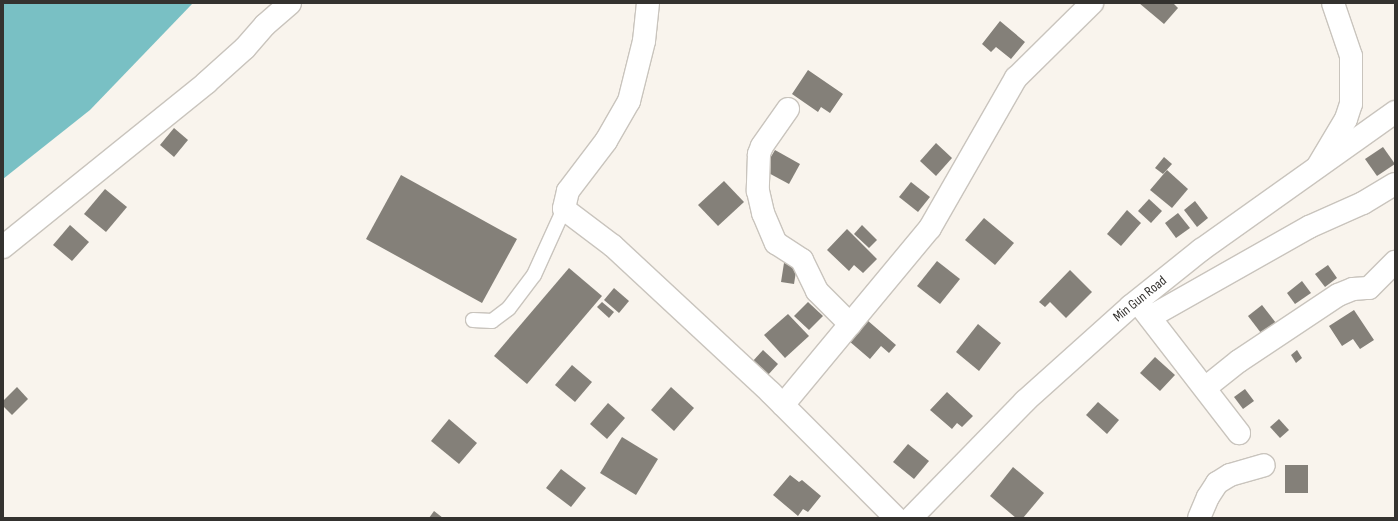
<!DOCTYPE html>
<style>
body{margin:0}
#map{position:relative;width:1398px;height:521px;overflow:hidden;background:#f9f4ed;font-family:"Sofia Sans Condensed",sans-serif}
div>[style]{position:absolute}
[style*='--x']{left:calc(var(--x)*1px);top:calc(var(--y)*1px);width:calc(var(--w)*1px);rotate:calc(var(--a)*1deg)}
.water>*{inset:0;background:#79c0c4}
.building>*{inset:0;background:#848079}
.roads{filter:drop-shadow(1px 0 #c9c4bd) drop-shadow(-1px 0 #c9c4bd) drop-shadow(0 1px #c9c4bd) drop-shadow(0 -1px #c9c4bd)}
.lane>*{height:14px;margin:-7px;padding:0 7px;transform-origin:7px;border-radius:7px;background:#fff}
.street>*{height:22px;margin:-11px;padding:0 11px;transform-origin:11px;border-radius:11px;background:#fff}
.secondary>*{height:22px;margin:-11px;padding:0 11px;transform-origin:11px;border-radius:11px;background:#fff}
span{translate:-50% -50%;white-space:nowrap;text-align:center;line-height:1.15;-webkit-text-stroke:3px #fff;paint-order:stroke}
.street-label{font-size:14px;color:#34322f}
.frame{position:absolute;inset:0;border:4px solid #34322f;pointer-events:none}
</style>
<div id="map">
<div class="water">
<div style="clip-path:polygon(3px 3px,193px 3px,90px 110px,3px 179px)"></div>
</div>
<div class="building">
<div style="clip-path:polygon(1139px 3px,1173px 3px,1178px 8px,1164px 24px)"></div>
<div style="clip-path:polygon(1000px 21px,1025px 42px,1011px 59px,996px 47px,991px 52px,982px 44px)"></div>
<div style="clip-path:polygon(808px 70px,843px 94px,830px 113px,821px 107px,818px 112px,792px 94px)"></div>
<div style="clip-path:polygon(174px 128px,188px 140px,174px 157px,160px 145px)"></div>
<div style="clip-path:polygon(936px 143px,952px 158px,936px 176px,920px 161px)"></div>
<div style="clip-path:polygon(1383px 147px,1395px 164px,1377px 176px,1365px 159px)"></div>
<div style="clip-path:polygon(775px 150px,800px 164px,789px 184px,763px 170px)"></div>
<div style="clip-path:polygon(1164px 157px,1172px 164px,1163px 174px,1155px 168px)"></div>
<div style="clip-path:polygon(1167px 170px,1188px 189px,1172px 208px,1150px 190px)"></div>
<div style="clip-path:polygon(401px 175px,517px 239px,482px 303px,366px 239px)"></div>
<div style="clip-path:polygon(724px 181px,744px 202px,718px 226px,698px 205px)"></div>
<div style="clip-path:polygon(911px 182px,930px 197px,918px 212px,899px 197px)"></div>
<div style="clip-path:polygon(105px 189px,127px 207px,106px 232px,84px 214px)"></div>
<div style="clip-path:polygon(1149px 199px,1162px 211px,1151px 223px,1138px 211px)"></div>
<div style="clip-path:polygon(1195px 201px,1208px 218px,1197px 227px,1184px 210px)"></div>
<div style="clip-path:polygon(1127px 210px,1141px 223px,1121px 246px,1107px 234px)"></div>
<div style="clip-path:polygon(1178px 213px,1190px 228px,1176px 238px,1165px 223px)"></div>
<div style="clip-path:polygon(984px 218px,1014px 243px,995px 265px,965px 240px)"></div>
<div style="clip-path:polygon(70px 225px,89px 242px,72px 261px,53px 245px)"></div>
<div style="clip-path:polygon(862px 225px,877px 240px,869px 248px,854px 234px)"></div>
<div style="clip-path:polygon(847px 229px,877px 259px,863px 273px,854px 265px,849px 271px,827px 250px)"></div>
<div style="clip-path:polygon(937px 261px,960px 279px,940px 304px,917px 286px)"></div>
<div style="clip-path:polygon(784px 263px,797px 265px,794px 284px,781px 282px)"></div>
<div style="clip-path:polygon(1328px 265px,1337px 278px,1325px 287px,1315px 274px)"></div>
<div style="clip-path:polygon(569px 268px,602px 296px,527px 384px,494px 356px)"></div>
<div style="clip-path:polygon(1070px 270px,1092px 292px,1066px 318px,1050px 302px,1045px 307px,1039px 302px)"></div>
<div style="clip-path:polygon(1302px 281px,1311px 293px,1295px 304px,1287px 293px)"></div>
<div style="clip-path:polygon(614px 288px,629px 301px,619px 313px,604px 300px)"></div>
<div style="clip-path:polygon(602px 302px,614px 312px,609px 318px,597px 307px)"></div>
<div style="clip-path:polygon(808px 302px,823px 316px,809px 330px,794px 316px)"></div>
<div style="clip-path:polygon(1262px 305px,1276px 323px,1261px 333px,1248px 316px)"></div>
<div style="clip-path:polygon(1354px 310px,1374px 340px,1360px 349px,1353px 339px,1342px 346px,1329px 326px)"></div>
<div style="clip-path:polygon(788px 314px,809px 336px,785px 358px,764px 335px)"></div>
<div style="clip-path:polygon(867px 320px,896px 345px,889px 353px,881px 346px,870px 359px,849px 341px)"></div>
<div style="clip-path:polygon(978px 324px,1001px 343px,979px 371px,956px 352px)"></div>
<div style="clip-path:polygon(763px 350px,778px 364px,767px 376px,752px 362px)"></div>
<div style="clip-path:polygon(1297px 350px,1302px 358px,1296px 363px,1291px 355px)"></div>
<div style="clip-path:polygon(1155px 357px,1175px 375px,1160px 391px,1140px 373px)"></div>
<div style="clip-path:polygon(572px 365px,592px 382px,575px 402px,555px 385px)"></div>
<div style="clip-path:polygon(17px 387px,28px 399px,12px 415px,3px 406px,3px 401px)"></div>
<div style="clip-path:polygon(671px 387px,694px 408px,674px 431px,651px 410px)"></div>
<div style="clip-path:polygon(1245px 389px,1254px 401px,1243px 409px,1234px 397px)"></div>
<div style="clip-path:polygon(947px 392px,973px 416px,962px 427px,957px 423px,952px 429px,930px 410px)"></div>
<div style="clip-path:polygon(1098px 402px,1119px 420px,1107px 434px,1086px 415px)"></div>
<div style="clip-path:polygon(608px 403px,625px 418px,607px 439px,590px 424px)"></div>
<div style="clip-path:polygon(449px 419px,477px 443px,459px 464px,431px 441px)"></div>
<div style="clip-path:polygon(1279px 419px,1289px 430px,1280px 438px,1270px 427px)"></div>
<div style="clip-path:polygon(622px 437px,658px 459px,636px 495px,600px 473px)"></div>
<div style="clip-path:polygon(908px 444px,929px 461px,914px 479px,893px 462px)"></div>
<div style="clip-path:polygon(1285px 465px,1308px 465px,1308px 493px,1285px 493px)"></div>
<div style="clip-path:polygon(1013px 467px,1044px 493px,1023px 518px,1016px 518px,990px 496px)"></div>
<div style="clip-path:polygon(561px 469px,586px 488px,571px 507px,546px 488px)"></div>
<div style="clip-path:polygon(790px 475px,799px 482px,802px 480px,821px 496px,808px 512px,803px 509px,798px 516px,773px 495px)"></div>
<div style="clip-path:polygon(434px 511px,443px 518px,429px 518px)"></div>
</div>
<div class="roads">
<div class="lane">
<div style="--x:473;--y:320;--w:19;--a:3"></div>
<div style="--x:492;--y:321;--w:21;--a:-37"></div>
<div style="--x:509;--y:308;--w:41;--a:-52.9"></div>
<div style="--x:534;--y:275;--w:72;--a:-65.6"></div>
</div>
<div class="street">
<div style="--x:648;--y:3;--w:38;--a:96"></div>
<div style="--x:644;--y:41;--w:62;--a:104"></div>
<div style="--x:629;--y:101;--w:46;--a:119.9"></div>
<div style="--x:606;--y:141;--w:63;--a:127.2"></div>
<div style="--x:568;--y:191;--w:18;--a:103"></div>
<div style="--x:564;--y:209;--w:61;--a:37.1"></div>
<div style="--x:613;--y:246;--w:216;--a:42.9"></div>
<div style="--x:771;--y:393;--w:177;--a:45"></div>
<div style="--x:788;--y:109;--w:45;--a:125.1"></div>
<div style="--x:762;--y:146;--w:9;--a:111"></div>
<div style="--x:759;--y:154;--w:37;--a:92"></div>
<div style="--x:758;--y:191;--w:23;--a:77"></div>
<div style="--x:763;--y:213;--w:33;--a:67"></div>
<div style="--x:776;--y:243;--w:31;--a:33"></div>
<div style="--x:802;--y:260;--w:34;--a:64"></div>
<div style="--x:817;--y:291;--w:47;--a:45"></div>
<div style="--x:1318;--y:166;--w:55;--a:-59.2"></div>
<div style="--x:1346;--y:119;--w:16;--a:-72"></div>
<div style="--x:1351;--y:104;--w:48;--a:-90"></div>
<div style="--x:1351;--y:56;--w:56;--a:-108.8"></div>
<div style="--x:3;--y:247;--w:261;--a:-38.9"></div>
<div style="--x:206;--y:83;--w:52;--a:-41.9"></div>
<div style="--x:245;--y:48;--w:30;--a:-49"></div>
<div style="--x:265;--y:25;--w:33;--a:-41"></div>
<div style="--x:1140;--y:305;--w:162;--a:52.3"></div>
<div style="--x:1150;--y:317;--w:183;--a:-29.5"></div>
<div style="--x:1309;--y:227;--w:59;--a:-24"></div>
<div style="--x:1363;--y:203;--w:37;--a:-31"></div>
<div style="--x:1205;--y:388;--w:43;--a:-38.5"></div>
<div style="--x:1239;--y:361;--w:119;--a:-33.7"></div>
<div style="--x:1338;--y:295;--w:16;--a:-22"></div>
<div style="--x:1353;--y:289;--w:16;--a:-4"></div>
<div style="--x:1369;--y:288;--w:37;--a:-45"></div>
<div style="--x:783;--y:405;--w:230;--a:-50.3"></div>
<div style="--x:930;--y:228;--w:173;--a:-60.2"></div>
<div style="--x:1016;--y:78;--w:107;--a:-44.6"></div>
<div style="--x:1199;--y:518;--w:23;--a:-67"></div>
<div style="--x:1208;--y:497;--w:17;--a:-57"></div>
<div style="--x:1217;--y:483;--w:15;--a:-32"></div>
<div style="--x:1230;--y:475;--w:35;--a:-16"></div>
</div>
<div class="secondary">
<div style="--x:911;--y:518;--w:163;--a:-45.7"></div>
<div style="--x:1025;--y:401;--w:142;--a:-41.9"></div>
<div style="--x:1131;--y:306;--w:90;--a:-38.7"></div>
<div style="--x:1201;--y:250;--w:238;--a:-35.4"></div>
</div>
</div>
<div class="street-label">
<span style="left:1140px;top:299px;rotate:-39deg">Min Gun Road</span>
</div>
<div class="frame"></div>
</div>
